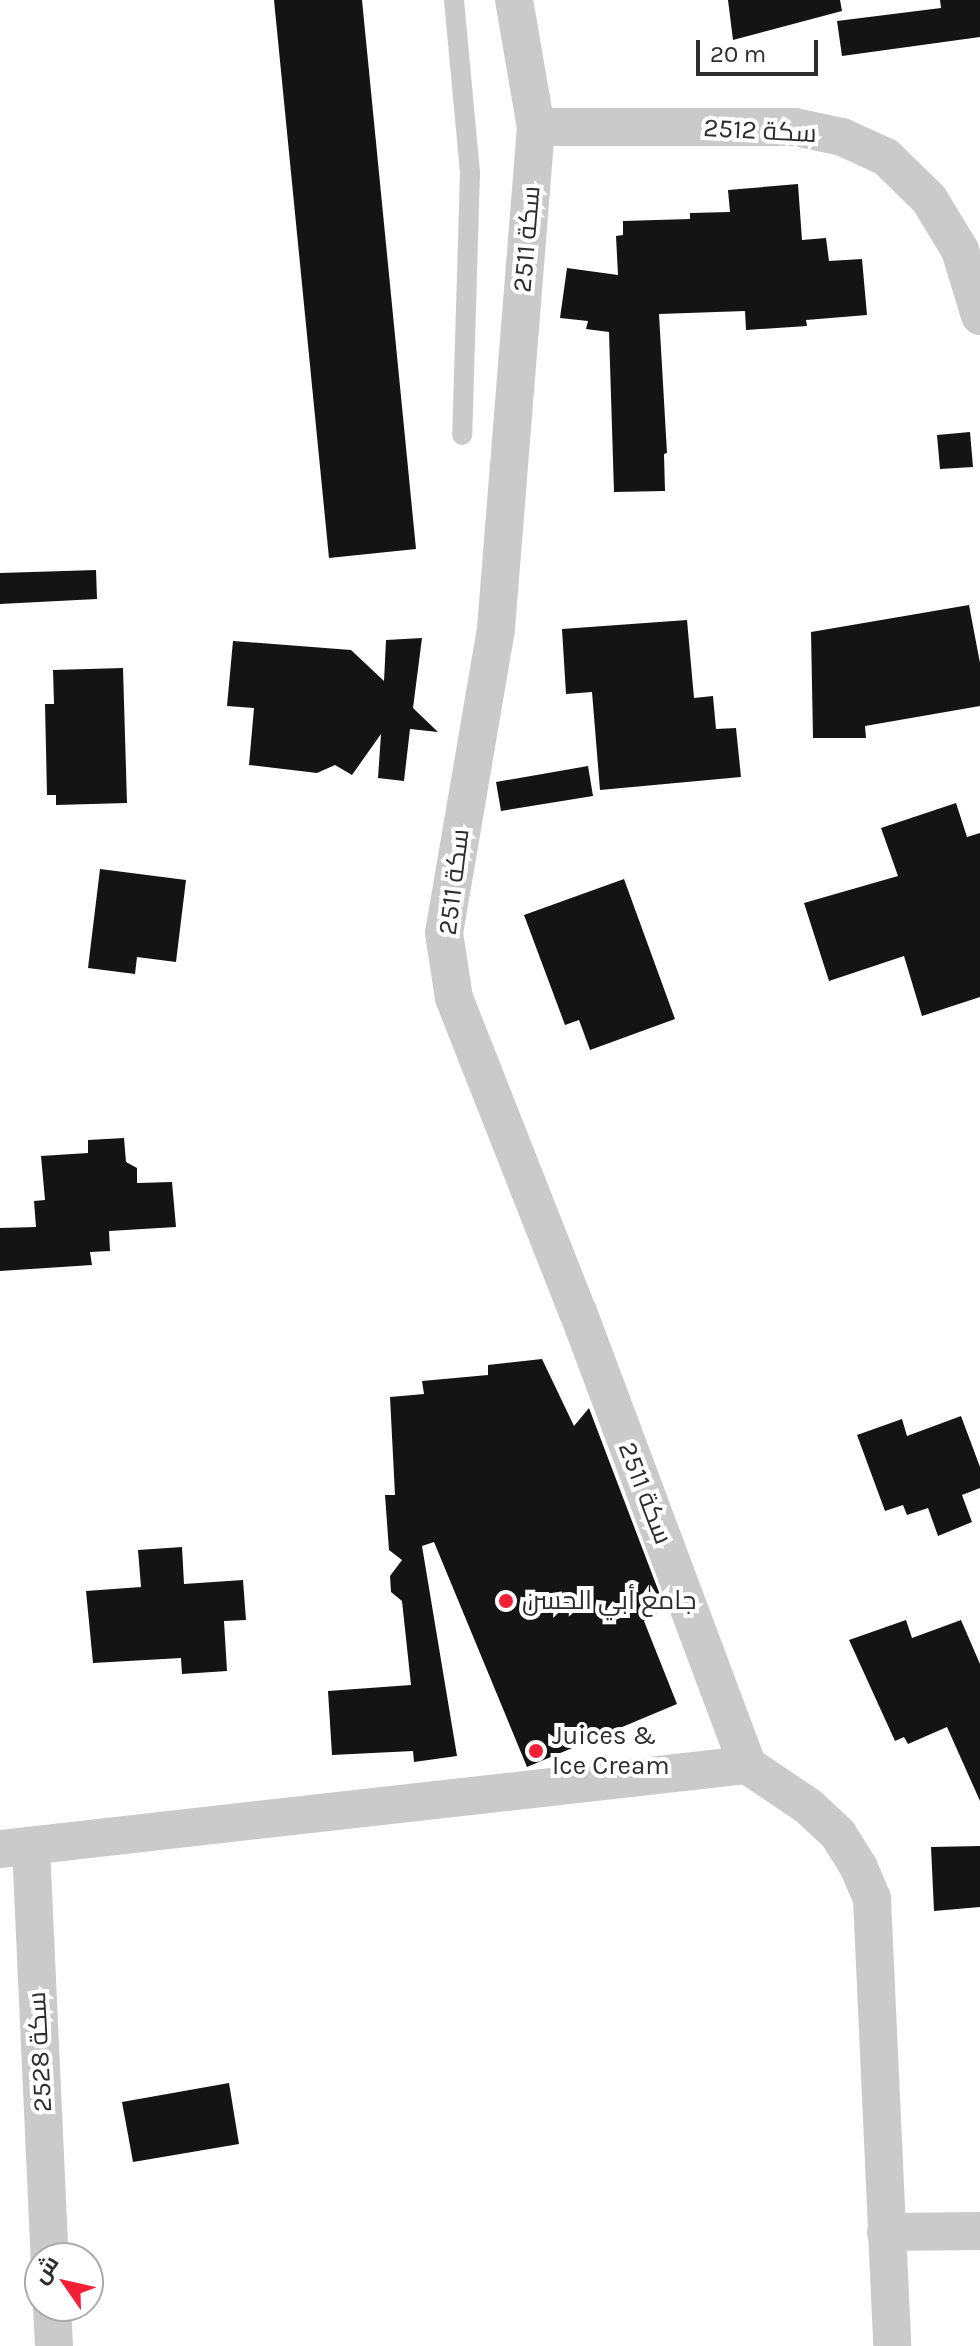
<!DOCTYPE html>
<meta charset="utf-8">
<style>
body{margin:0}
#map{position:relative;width:980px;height:2346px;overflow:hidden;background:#fff;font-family:Karla,Cairo,sans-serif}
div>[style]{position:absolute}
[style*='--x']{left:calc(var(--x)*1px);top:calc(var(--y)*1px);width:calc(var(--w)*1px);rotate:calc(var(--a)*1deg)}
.building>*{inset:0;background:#141414}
.lane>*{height:20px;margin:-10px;padding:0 10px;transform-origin:10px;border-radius:10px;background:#cacaca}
.street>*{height:38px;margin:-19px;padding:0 19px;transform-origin:19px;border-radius:19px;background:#cacaca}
.dots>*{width:22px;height:22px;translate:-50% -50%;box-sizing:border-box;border:4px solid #fff;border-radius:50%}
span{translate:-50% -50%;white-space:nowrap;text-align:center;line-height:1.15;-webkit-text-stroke:8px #fff;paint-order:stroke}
.street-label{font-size:26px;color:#2d2d2d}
.poi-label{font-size:26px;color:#2d2d2d}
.left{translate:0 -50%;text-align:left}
.north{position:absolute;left:24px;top:2242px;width:80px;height:80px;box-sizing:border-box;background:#fff;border:2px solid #ababab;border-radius:50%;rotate:304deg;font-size:22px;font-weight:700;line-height:32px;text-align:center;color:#2d2d2d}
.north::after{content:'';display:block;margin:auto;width:28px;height:36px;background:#f41f34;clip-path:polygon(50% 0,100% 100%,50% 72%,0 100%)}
.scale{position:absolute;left:696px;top:40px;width:122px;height:36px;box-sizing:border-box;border:4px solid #2d2d2d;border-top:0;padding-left:10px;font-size:24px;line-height:28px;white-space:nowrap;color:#2d2d2d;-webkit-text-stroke:6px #fff;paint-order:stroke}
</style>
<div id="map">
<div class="building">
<div style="clip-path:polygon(274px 0,362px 0,416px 549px,329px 558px)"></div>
<div style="clip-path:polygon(728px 0,840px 0,842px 11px,733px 40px)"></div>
<div style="clip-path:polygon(940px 0,980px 0,980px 37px,842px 56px,837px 21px,941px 8px)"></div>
<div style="clip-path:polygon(798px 184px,802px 240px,826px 238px,829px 261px,862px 259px,867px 315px,806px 320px,807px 326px,746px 330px,745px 311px,659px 314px,667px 453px,664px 454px,665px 491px,614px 492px,609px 332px,586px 329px,588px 321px,560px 318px,567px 268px,618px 275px,616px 236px,623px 235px,623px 221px,690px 219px,690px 213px,730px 212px,728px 190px)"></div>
<div style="clip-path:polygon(970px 432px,973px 467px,940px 469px,937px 435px)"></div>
<div style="clip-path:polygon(96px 570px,97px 599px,0 604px,0 573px)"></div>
<div style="clip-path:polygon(969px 605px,980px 663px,980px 706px,865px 726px,866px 738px,813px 738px,811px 632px)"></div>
<div style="clip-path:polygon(687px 620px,694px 698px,713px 696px,716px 729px,736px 728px,741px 777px,600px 790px,592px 692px,566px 694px,562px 629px)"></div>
<div style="clip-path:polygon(422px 638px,413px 708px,438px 732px,410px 729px,404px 781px,378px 778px,381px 734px,352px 775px,335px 765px,317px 773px,249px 765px,254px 708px,227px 706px,233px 641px,351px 650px,384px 681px,386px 640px)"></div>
<div style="clip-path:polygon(123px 668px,127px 803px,56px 805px,56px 795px,47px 795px,45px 704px,54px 704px,53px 670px)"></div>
<div style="clip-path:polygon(588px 766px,593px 796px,501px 811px,496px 782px)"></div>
<div style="clip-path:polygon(956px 803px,967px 837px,980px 833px,980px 997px,922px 1016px,904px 956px,829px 981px,804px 903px,898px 876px,881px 828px)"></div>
<div style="clip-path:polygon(100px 869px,186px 880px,176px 962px,137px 957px,135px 974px,88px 968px)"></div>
<div style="clip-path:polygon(624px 879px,675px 1019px,590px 1050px,579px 1020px,565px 1025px,524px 915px)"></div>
<div style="clip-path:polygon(124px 1138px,126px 1162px,137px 1168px,137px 1183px,172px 1182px,176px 1227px,109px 1231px,110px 1251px,90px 1252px,92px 1265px,0 1271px,0 1228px,36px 1227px,34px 1201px,45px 1200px,41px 1156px,88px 1153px,88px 1140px)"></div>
<div style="clip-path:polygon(542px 1359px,574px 1426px,589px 1408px,665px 1608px,644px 1621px,677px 1704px,527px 1767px,434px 1542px,422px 1546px,457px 1756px,414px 1762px,413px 1751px,332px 1755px,328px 1691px,411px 1685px,402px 1601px,391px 1592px,390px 1576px,402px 1560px,389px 1550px,385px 1495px,395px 1495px,390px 1397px,424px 1394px,422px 1381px,488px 1375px,488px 1365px)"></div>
<div style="clip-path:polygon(961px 1416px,980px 1467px,980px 1488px,962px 1495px,972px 1522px,938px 1536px,928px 1508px,907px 1515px,903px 1505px,885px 1511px,857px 1435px,902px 1419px,907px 1436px)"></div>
<div style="clip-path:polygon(182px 1547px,184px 1584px,243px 1580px,246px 1620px,224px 1621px,227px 1671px,182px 1674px,181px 1658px,93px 1663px,86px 1591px,141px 1587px,138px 1550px)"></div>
<div style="clip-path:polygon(906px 1620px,912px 1638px,961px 1620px,980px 1664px,980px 1801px,947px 1727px,908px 1744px,904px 1737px,895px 1741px,849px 1640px)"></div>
<div style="clip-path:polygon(980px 1846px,980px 1907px,934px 1911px,931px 1847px)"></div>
<div style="clip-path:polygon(229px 2083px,239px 2144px,133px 2162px,122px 2102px)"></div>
</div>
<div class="lane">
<div style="--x:454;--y:0;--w:174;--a:84.7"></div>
<div style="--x:470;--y:173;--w:262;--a:91.7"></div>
</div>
<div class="street">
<div style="--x:514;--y:0;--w:129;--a:80.2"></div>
<div style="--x:536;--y:127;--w:504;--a:94.56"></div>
<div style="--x:496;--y:629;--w:308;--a:99.7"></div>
<div style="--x:444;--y:933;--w:66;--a:81.3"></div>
<div style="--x:454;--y:998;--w:338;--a:68.5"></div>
<div style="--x:578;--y:1312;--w:483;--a:69.5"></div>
<div style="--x:536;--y:127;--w:259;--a:0"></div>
<div style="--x:795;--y:127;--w:48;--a:12"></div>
<div style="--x:842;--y:137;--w:48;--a:24.4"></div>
<div style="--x:886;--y:157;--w:60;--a:44.3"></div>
<div style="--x:929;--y:199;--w:60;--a:58.7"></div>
<div style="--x:960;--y:250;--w:69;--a:73.1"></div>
<div style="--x:31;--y:1847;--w:411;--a:87.4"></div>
<div style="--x:0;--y:1849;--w:752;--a:-6.42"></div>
<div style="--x:747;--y:1765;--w:73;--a:33.9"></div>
<div style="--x:808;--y:1806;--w:41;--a:43"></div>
<div style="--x:838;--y:1834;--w:40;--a:58"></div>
<div style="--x:859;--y:1868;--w:34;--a:67"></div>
<div style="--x:872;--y:1899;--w:447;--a:87.4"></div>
<div style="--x:886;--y:2232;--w:94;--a:-0.6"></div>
<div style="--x:52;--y:2306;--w:40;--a:87.1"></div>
</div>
<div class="dots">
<div style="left:506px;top:1601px;background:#f41f34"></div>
<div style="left:536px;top:1751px;background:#f41f34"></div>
</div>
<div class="street-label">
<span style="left:760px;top:131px;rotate:3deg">سكة 2512</span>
<span style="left:527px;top:239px;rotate:-85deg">سكة 2511</span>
<span style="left:454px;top:882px;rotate:-83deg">سكة 2511</span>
<span style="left:645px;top:1493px;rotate:69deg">سكة 2511</span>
<span style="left:40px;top:2052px;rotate:-93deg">سكة 2528</span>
</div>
<div class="poi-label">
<span class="left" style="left:522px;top:1601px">جامع أبي الحسن</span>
<span class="left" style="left:552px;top:1751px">Juices &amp;<br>Ice Cream</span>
</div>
<div class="north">ش</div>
<div class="scale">20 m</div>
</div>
